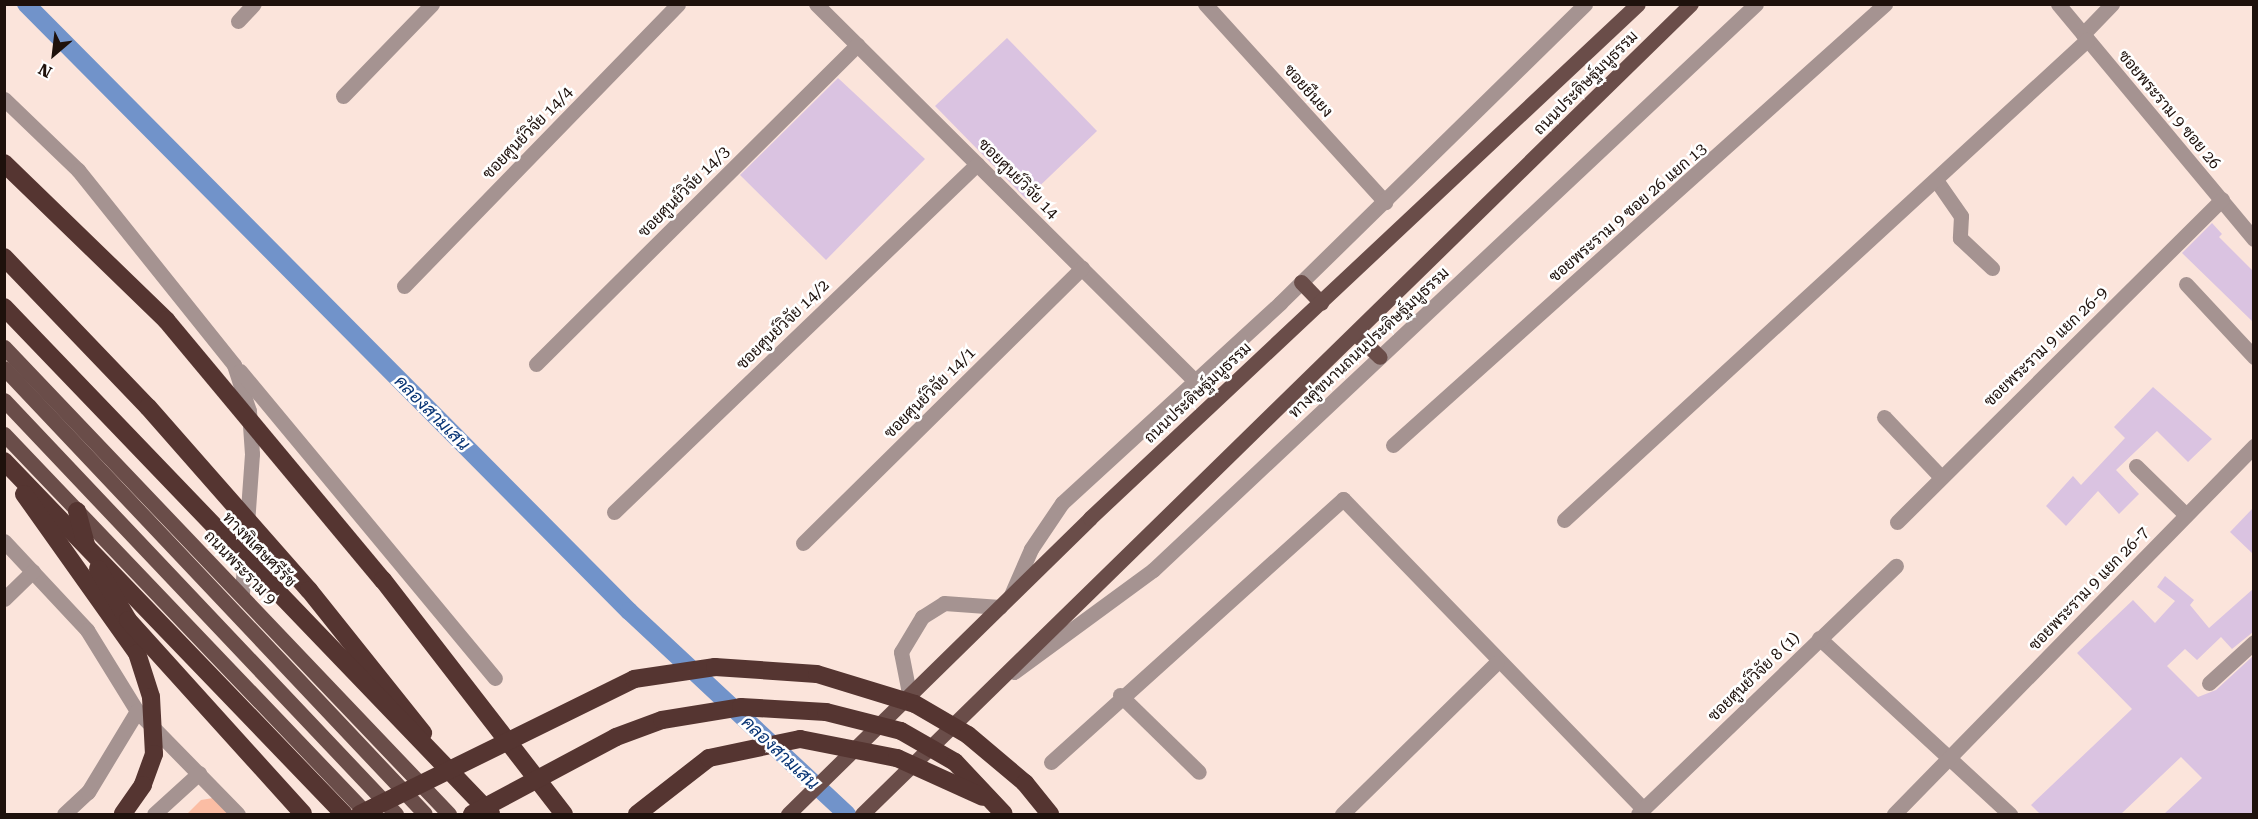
<!DOCTYPE html>
<meta charset="utf-8">
<style>
body{margin:0}
#map{position:relative;width:2258px;height:819px;overflow:hidden;background:#fbe4db;font-family:"Roboto Serif",Sarabun,serif}
div>[style]{position:absolute}
[style*='--x']{left:calc(var(--x)*1px);top:calc(var(--y)*1px);width:calc(var(--w)*1px);rotate:calc(var(--a)*1deg)}
.green>*{inset:0;background:#fbbda4}
.canal>*{height:18px;margin:-9px;padding:0 9px;transform-origin:9px;border-radius:9px;background:#7193ca}
.building>*{inset:0;background:#dac3e1}
.minor>*{height:15px;margin:-7.5px;padding:0 7.5px;transform-origin:7.5px;border-radius:7.5px;background:#a59391}
.major>*{height:15px;margin:-7.5px;padding:0 7.5px;transform-origin:7.5px;border-radius:7.5px;background:#6a4d49}
.highway>*{height:18px;margin:-9px;padding:0 9px;transform-origin:9px;border-radius:9px;background:#553531}
span{translate:-50% -50%;white-space:nowrap;text-align:center;line-height:1.15;-webkit-text-stroke:5px #fff;paint-order:stroke}
.street-label{font-size:16px;color:#1e110c}
.water-label{font-size:18px;color:#093575;font-style:italic}
.frame{position:absolute;inset:0;border:6px solid #1e110c;pointer-events:none}
.north{position:absolute;left:24px;top:24px;width:60px;height:60px;-webkit-text-stroke:4px #fff;paint-order:stroke;rotate:208deg;font-size:16px;font-weight:700;line-height:24px;text-align:center;color:#1e110c}
.north::after{content:'';display:block;margin:auto;width:21px;height:27px;background:#1e110c;clip-path:polygon(50% 0,100% 100%,50% 72%,0 100%)}
</style>
<div id="map">
<div class="green">
<div style="clip-path:polygon(213px 798px,228px 814px,187px 814px,201px 800px)"></div>
</div>
<div class="canal">
<div style="--x:26;--y:4;--w:856;--a:45.19"></div>
<div style="--x:629;--y:611;--w:298;--a:43"></div>
</div>
<div class="building">
<div style="clip-path:polygon(1007px 38px,1097px 131px,1026px 199px,935px 106px)"></div>
<div style="clip-path:polygon(838px 78px,925px 159px,826px 260px,740px 175px)"></div>
<div style="clip-path:polygon(2212px 223px,2222px 234px,2219px 237px,2253px 271px,2253px 322px,2182px 253px)"></div>
<div style="clip-path:polygon(2153px 387px,2212px 439px,2188px 462px,2157px 431px,2116px 470px,2139px 494px,2119px 514px,2098px 491px,2066px 526px,2046px 506px,2073px 476px,2081px 485px,2125px 438px,2114px 427px)"></div>
<div style="clip-path:polygon(2253px 508px,2253px 554px,2230px 532px)"></div>
<div style="clip-path:polygon(2165px 576px,2194px 600px,2190px 605px,2209px 628px,2253px 589px,2253px 632px,2232px 649px,2221px 637px,2197px 660px,2185px 649px,2167px 666px,2198px 697px,2216px 690px,2253px 656px,2253px 814px,2164px 814px,2202px 778px,2181px 757px,2121px 814px,2040px 814px,2031px 805px,2132px 709px,2077px 653px,2133px 600px,2155px 623px,2175px 601px,2157px 587px)"></div>
</div>
<div class="minor">
<div style="--x:816;--y:4;--w:533;--a:44.85"></div>
<div style="--x:1205;--y:4;--w:268;--a:47.7"></div>
<div style="--x:2058;--y:4;--w:306;--a:50.2"></div>
<div style="--x:238;--y:21;--w:23;--a:-47"></div>
<div style="--x:2083;--y:34;--w:42;--a:-46"></div>
<div style="--x:343;--y:96;--w:128;--a:-45.9"></div>
<div style="--x:4;--y:99;--w:103;--a:43.8"></div>
<div style="--x:78;--y:170;--w:250;--a:51.3"></div>
<div style="--x:234;--y:365;--w:48;--a:71.9"></div>
<div style="--x:249;--y:411;--w:43;--a:86"></div>
<div style="--x:252;--y:454;--w:141;--a:94.1"></div>
<div style="--x:1936;--y:180;--w:44;--a:55.2"></div>
<div style="--x:1961;--y:216;--w:22;--a:93"></div>
<div style="--x:1960;--y:238;--w:44;--a:43.2"></div>
<div style="--x:2186;--y:284;--w:100;--a:47"></div>
<div style="--x:404;--y:286;--w:393;--a:-45.8"></div>
<div style="--x:536;--y:364;--w:453;--a:-44.8"></div>
<div style="--x:240;--y:371;--w:399;--a:50.3"></div>
<div style="--x:1884;--y:417;--w:81;--a:46.5"></div>
<div style="--x:1393;--y:445;--w:661;--a:-41.87"></div>
<div style="--x:2136;--y:466;--w:70;--a:44.4"></div>
<div style="--x:614;--y:512;--w:503;--a:-43.79"></div>
<div style="--x:1564;--y:520;--w:710;--a:-42.55"></div>
<div style="--x:1897;--y:522;--w:458;--a:-44.8"></div>
<div style="--x:4;--y:541;--w:122;--a:47"></div>
<div style="--x:87;--y:630;--w:95;--a:58.3"></div>
<div style="--x:137;--y:711;--w:144;--a:45.6"></div>
<div style="--x:803;--y:543;--w:392;--a:-44.6"></div>
<div style="--x:1011;--y:595;--w:50;--a:-66.5"></div>
<div style="--x:1031;--y:549;--w:55;--a:-56"></div>
<div style="--x:1062;--y:503;--w:296;--a:-42.5"></div>
<div style="--x:1280;--y:303;--w:427;--a:-44.4"></div>
<div style="--x:4;--y:599;--w:40;--a:-44"></div>
<div style="--x:1819;--y:638;--w:260;--a:42.7"></div>
<div style="--x:1014;--y:672;--w:172;--a:-36.3"></div>
<div style="--x:1153;--y:570;--w:827;--a:-43.19"></div>
<div style="--x:2209;--y:683;--w:61;--a:-42.3"></div>
<div style="--x:1120;--y:695;--w:110;--a:44.3"></div>
<div style="--x:910;--y:698;--w:47;--a:-101.1"></div>
<div style="--x:901;--y:652;--w:41;--a:-59"></div>
<div style="--x:922;--y:617;--w:26;--a:-32"></div>
<div style="--x:944;--y:603;--w:56;--a:4.1"></div>
<div style="--x:1051;--y:762;--w:393;--a:-42"></div>
<div style="--x:1343;--y:499;--w:431;--a:45.9"></div>
<div style="--x:64;--y:814;--w:33;--a:-43"></div>
<div style="--x:88;--y:792;--w:95;--a:-58.8"></div>
<div style="--x:154;--y:814;--w:61;--a:-42.3"></div>
<div style="--x:1342;--y:814;--w:216;--a:-44.4"></div>
<div style="--x:1638;--y:814;--w:358;--a:-43.9"></div>
<div style="--x:1894;--y:814;--w:515;--a:-45.63"></div>
</div>
<div class="major">
<div style="--x:1301;--y:282;--w:29;--a:46"></div>
<div style="--x:1358;--y:336;--w:30;--a:44"></div>
<div style="--x:4;--y:347;--w:645;--a:46.38"></div>
<div style="--x:4;--y:368;--w:613;--a:46.65"></div>
<div style="--x:4;--y:400;--w:570;--a:46.56"></div>
<div style="--x:4;--y:434;--w:526;--a:46.31"></div>
<div style="--x:788;--y:814;--w:423;--a:-44.4"></div>
<div style="--x:1090;--y:518;--w:751;--a:-43.17"></div>
<div style="--x:862;--y:814;--w:1159;--a:-44.34"></div>
</div>
<div class="highway">
<div style="--x:4;--y:163;--w:226;--a:44.1"></div>
<div style="--x:166;--y:320;--w:339;--a:50.2"></div>
<div style="--x:383;--y:580;--w:296;--a:52.3"></div>
<div style="--x:4;--y:257;--w:208;--a:46.2"></div>
<div style="--x:148;--y:407;--w:244;--a:48.7"></div>
<div style="--x:309;--y:590;--w:183;--a:51.4"></div>
<div style="--x:4;--y:307;--w:703;--a:46.15"></div>
<div style="--x:4;--y:461;--w:490;--a:46.1"></div>
<div style="--x:24;--y:494;--w:195;--a:54.6"></div>
<div style="--x:137;--y:653;--w:46;--a:72.3"></div>
<div style="--x:151;--y:697;--w:57;--a:87"></div>
<div style="--x:154;--y:754;--w:33;--a:110"></div>
<div style="--x:143;--y:785;--w:35;--a:125"></div>
<div style="--x:77;--y:511;--w:34;--a:75"></div>
<div style="--x:98;--y:569;--w:59;--a:59.5"></div>
<div style="--x:128;--y:620;--w:261;--a:47.9"></div>
<div style="--x:360;--y:814;--w:305;--a:-26.2"></div>
<div style="--x:634;--y:679;--w:82;--a:-8.4"></div>
<div style="--x:715;--y:667;--w:102;--a:3.9"></div>
<div style="--x:817;--y:674;--w:102;--a:17"></div>
<div style="--x:915;--y:704;--w:61;--a:30.3"></div>
<div style="--x:968;--y:735;--w:75;--a:40.1"></div>
<div style="--x:1025;--y:783;--w:40;--a:51"></div>
<div style="--x:472;--y:814;--w:163;--a:-28.1"></div>
<div style="--x:616;--y:737;--w:49;--a:-20.3"></div>
<div style="--x:662;--y:720;--w:80;--a:-9.3"></div>
<div style="--x:741;--y:707;--w:85;--a:3.4"></div>
<div style="--x:826;--y:712;--w:77;--a:14.2"></div>
<div style="--x:901;--y:731;--w:62;--a:29.9"></div>
<div style="--x:955;--y:762;--w:71;--a:46.7"></div>
<div style="--x:637;--y:814;--w:91;--a:-37.9"></div>
<div style="--x:709;--y:758;--w:93;--a:-11.8"></div>
<div style="--x:800;--y:739;--w:99;--a:11.1"></div>
<div style="--x:897;--y:758;--w:94;--a:24.4"></div>
</div>
<div class="street-label">
<span style="left:1586px;top:83px;rotate:-45deg">ถนนประดิษฐ์มนูธรรม</span>
<span style="left:1308px;top:91px;rotate:48deg">ซอยยืนยง</span>
<span style="left:2169px;top:110px;rotate:50deg">ซอยพระราม 9 ซอย 26</span>
<span style="left:528px;top:133px;rotate:-46deg">ซอยศูนย์วิจัย 14/4</span>
<span style="left:1018px;top:179px;rotate:45deg">ซอยศูนย์วิจัย 14</span>
<span style="left:684px;top:192px;rotate:-45deg">ซอยศูนย์วิจัย 14/3</span>
<span style="left:1628px;top:213px;rotate:-41deg">ซอยพระราม 9 ซอย 26 แยก 13</span>
<span style="left:783px;top:325px;rotate:-44deg">ซอยศูนย์วิจัย 14/2</span>
<span style="left:1369px;top:343px;rotate:-43deg">ทางคู่ขนานถนนประดิษฐ์มนูธรรม</span>
<span style="left:2046px;top:347px;rotate:-44deg">ซอยพระราม 9 แยก 26-9</span>
<span style="left:930px;top:393px;rotate:-45deg">ซอยศูนย์วิจัย 14/1</span>
<span style="left:1198px;top:393px;rotate:-43deg">ถนนประดิษฐ์มนูธรรม</span>
<span style="left:259px;top:550px;rotate:46deg">ทางพิเศษศรีรัช</span>
<span style="left:240px;top:568px;rotate:46deg">ถนนพระราม 9</span>
<span style="left:2089px;top:589px;rotate:-46deg">ซอยพระราม 9 แยก 26-7</span>
<span style="left:1754px;top:677px;rotate:-44deg">ซอยศูนย์วิจัย 8 (1)</span>
</div>
<div class="water-label">
<span style="left:432px;top:413px;rotate:45deg">คลองสามเสน</span>
<span style="left:780px;top:753px;rotate:43deg">คลองสามเสน</span>
</div>
<div class="frame"></div>
<div class="north">N</div>
</div>
